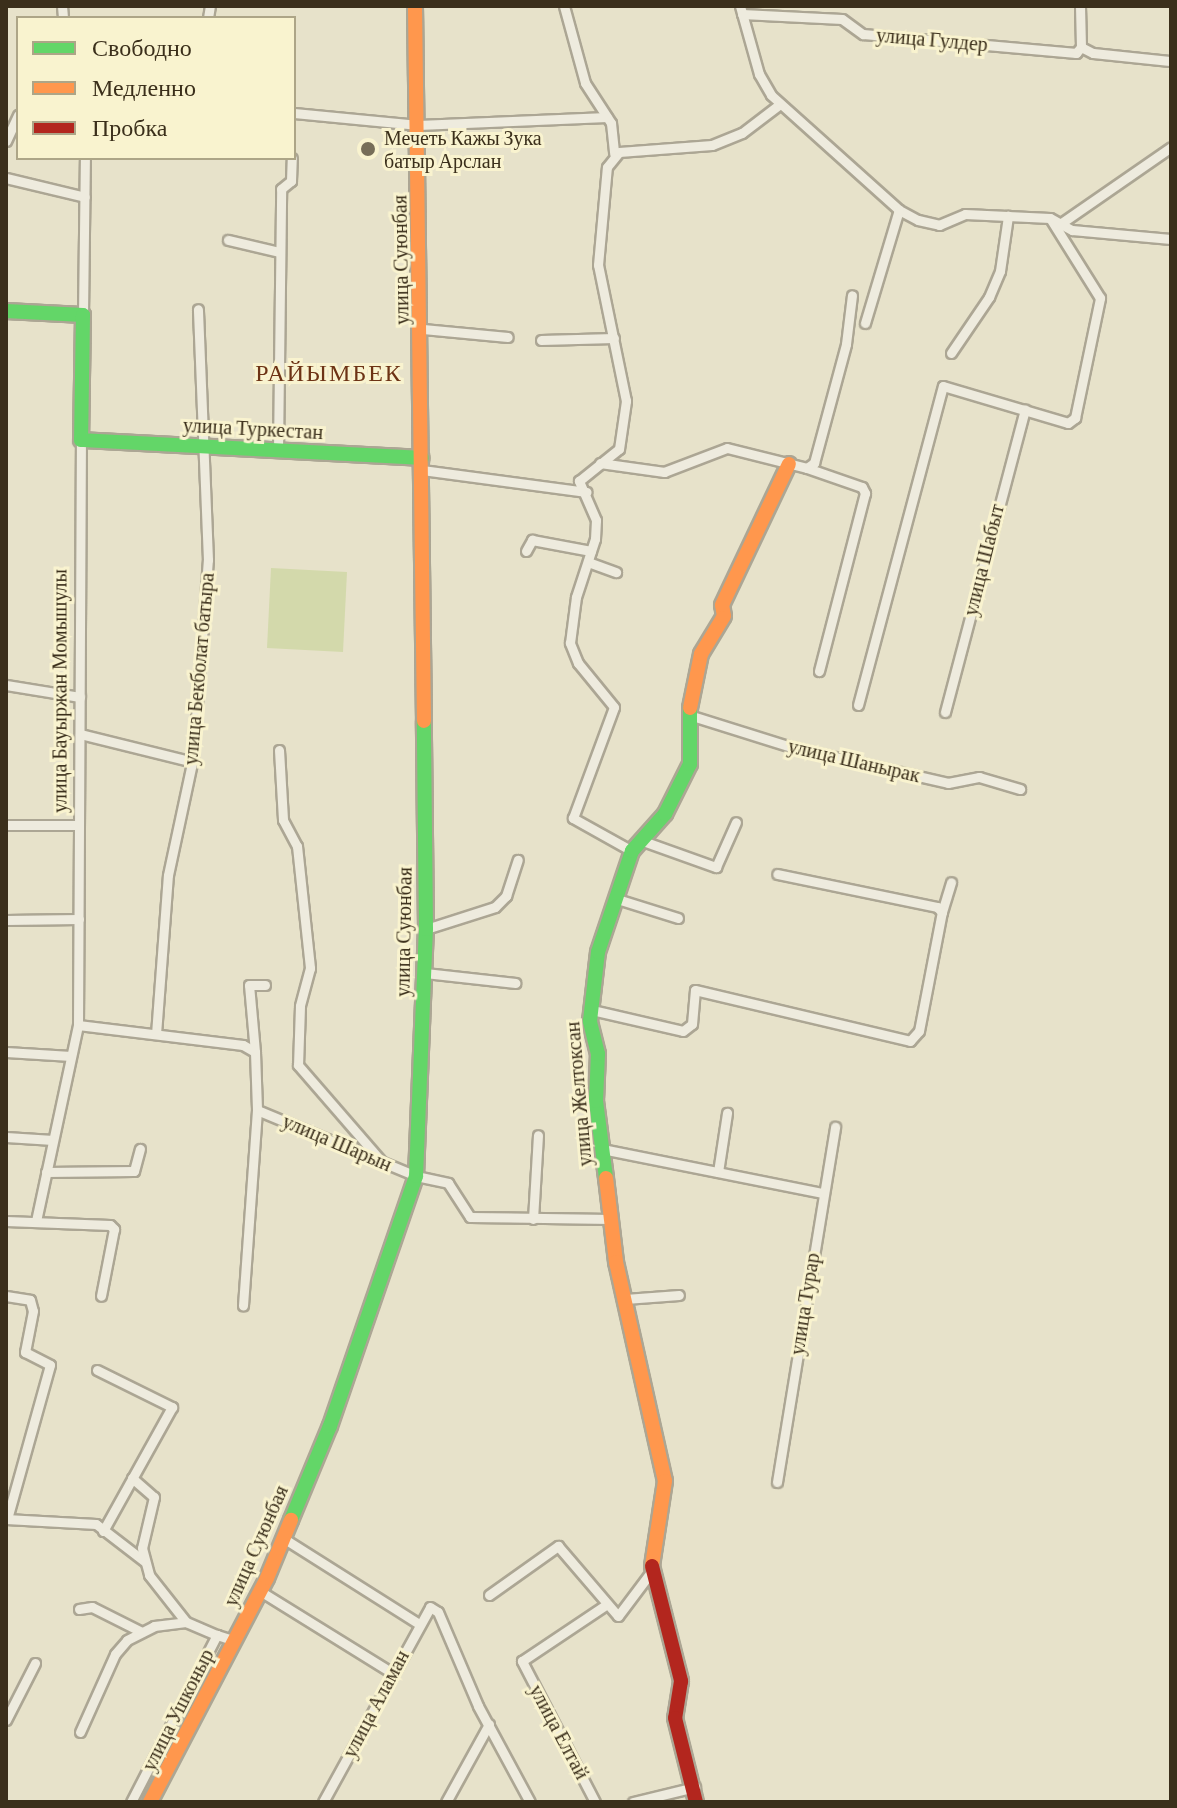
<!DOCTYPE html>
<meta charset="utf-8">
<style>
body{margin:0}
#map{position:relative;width:1177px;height:1808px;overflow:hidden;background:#e7e2ca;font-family:"Crimson Pro",serif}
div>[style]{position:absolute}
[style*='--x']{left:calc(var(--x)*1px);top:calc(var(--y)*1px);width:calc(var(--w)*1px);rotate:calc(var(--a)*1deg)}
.green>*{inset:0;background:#d3d9ab}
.roads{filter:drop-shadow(2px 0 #aca694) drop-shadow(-2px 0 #aca694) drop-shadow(0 2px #aca694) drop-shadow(0 -2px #aca694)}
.street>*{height:9px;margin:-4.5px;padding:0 4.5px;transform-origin:4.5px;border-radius:4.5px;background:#eeebde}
.fast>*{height:14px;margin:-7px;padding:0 7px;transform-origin:7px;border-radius:7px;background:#63d668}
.slow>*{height:14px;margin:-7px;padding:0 7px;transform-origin:7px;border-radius:7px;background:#ff974d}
.jam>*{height:14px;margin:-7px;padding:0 7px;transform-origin:7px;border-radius:7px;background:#b3261e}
.dots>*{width:22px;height:22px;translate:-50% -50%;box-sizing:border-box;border:4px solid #f9f3cf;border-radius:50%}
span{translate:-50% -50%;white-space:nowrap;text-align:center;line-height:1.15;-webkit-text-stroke:6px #f9f3cf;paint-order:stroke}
.street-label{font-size:20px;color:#3b2f1b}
.poi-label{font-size:20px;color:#3b2f1b}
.left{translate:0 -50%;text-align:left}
.quarter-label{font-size:24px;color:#6d3315;letter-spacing:2px}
.frame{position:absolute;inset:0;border:8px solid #3b2f1b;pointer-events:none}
.legend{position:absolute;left:16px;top:16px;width:280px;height:144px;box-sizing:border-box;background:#f9f3cf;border:2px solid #ada587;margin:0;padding:10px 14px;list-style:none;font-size:24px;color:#3b2f1b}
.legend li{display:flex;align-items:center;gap:16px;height:40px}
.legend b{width:40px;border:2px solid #ada587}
</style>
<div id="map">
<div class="green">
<div style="clip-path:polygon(271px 568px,347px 572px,343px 652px,267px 648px)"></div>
</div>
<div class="roads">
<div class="street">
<div style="--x:62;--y:6;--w:12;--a:85"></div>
<div style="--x:564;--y:6;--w:80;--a:74.7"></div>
<div style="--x:585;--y:83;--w:48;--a:57"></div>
<div style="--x:611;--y:123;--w:31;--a:84"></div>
<div style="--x:740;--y:6;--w:71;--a:74.4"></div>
<div style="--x:759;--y:74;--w:24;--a:60"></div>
<div style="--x:771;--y:95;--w:172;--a:41.9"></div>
<div style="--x:899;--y:210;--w:21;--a:28"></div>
<div style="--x:918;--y:220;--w:22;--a:13"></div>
<div style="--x:939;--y:225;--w:28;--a:-23"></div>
<div style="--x:965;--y:214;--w:85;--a:2.7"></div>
<div style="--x:1050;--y:218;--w:25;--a:29"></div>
<div style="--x:1072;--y:230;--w:99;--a:5.2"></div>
<div style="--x:742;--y:14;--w:100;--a:2.9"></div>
<div style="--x:842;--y:19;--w:26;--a:36"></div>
<div style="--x:863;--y:34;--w:214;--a:5.1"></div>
<div style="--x:1076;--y:53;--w:8;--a:-50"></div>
<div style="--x:1081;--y:47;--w:41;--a:-91.4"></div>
<div style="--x:208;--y:18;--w:12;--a:-81"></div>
<div style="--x:1081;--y:47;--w:13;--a:27"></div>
<div style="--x:1093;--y:53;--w:77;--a:5.9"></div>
<div style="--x:294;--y:113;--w:125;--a:5.5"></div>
<div style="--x:418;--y:125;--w:189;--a:-2.4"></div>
<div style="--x:6;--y:141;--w:29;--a:-65"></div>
<div style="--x:6;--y:178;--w:81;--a:13.5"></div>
<div style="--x:1060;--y:224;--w:135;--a:-34.7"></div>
<div style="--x:228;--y:240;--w:52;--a:13.2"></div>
<div style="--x:83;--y:315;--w:157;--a:-89.3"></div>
<div style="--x:865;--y:323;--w:118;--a:-73.3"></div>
<div style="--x:423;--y:329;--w:85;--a:5.4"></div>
<div style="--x:541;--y:340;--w:73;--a:-1.6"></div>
<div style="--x:951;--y:353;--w:68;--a:-55.8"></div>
<div style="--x:989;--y:297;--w:28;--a:-67"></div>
<div style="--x:1000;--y:271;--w:56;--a:-81.7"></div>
<div style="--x:278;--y:450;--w:261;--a:-89.3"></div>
<div style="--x:281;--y:189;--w:13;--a:-39"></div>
<div style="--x:291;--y:181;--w:23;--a:-88"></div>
<div style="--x:600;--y:463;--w:65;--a:8"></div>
<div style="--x:664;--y:472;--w:67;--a:-20.9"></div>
<div style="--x:727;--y:448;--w:82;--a:14"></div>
<div style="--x:807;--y:468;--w:9;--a:-36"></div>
<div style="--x:814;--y:463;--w:123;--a:-74.9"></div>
<div style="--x:846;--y:344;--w:49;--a:-83"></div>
<div style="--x:807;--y:468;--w:58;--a:19.1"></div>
<div style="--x:862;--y:487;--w:7;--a:63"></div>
<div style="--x:865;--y:493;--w:184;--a:104.5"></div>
<div style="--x:422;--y:470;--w:166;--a:7.6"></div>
<div style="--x:526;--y:551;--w:13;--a:-61"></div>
<div style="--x:532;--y:540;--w:60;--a:10.6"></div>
<div style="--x:588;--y:562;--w:30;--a:20"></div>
<div style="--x:6;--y:685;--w:75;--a:9.2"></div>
<div style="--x:858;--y:705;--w:330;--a:-75.1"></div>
<div style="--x:943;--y:386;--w:130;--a:16.5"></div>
<div style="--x:1068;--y:423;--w:9;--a:-36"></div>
<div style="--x:1075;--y:418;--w:123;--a:-78.2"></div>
<div style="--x:1100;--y:298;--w:94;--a:-122"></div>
<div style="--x:945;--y:712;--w:313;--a:-75.2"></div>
<div style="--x:689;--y:715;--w:107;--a:17.4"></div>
<div style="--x:791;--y:747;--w:161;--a:12.9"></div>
<div style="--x:948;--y:783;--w:32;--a:-11"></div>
<div style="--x:979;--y:777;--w:43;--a:16.3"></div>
<div style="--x:80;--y:734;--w:116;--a:13.9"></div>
<div style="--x:279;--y:750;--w:70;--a:86.7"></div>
<div style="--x:283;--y:820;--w:30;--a:62"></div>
<div style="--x:297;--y:846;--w:123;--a:83.9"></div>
<div style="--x:310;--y:968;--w:39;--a:105"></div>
<div style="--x:300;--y:1006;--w:59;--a:91.9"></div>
<div style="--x:298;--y:1065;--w:128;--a:49.1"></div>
<div style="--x:6;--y:825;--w:73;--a:0"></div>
<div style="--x:640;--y:840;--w:81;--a:19.6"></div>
<div style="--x:716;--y:867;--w:49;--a:-66"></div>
<div style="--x:632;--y:851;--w:68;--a:-150.8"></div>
<div style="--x:573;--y:818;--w:118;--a:-69.7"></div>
<div style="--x:614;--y:707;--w:57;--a:-129.3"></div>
<div style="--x:578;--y:663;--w:22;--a:-112"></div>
<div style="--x:570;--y:643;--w:46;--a:-82.6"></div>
<div style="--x:576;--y:597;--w:61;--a:-71.9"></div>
<div style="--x:595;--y:539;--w:19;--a:-87"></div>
<div style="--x:596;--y:520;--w:43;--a:-113.6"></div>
<div style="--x:579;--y:481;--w:51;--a:-38.7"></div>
<div style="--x:619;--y:449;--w:49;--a:-81.7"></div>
<div style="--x:626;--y:401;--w:139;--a:-101.6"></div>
<div style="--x:598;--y:265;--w:98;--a:-84.8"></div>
<div style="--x:607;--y:167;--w:19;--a:-51"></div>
<div style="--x:619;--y:152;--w:93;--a:-4.3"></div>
<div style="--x:712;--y:145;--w:32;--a:-22"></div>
<div style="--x:742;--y:133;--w:48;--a:-37.3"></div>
<div style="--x:614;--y:898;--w:67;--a:17.4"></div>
<div style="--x:942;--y:912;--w:31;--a:-73"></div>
<div style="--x:6;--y:920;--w:73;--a:-0.8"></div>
<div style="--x:426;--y:929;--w:72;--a:-17.7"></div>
<div style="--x:495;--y:907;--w:16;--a:-45"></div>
<div style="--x:506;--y:896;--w:38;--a:-72"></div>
<div style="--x:425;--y:973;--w:91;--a:6.3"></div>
<div style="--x:592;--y:1010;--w:93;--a:13"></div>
<div style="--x:683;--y:1031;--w:11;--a:-38"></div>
<div style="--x:692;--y:1024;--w:34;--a:-85"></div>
<div style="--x:695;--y:990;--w:221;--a:13.3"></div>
<div style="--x:910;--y:1041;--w:13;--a:-48"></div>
<div style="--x:919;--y:1031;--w:121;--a:-79.1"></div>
<div style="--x:942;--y:912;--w:7;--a:-135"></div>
<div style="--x:937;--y:907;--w:163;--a:-168.3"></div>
<div style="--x:78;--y:1025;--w:166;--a:6.9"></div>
<div style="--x:243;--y:1045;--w:14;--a:30"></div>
<div style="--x:255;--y:1052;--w:58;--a:88"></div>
<div style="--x:257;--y:1110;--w:196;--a:94.1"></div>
<div style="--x:156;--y:1034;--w:159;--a:-85.7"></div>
<div style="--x:168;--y:875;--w:120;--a:-77.9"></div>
<div style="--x:193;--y:758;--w:199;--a:-85.7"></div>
<div style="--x:208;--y:560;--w:251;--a:-92.3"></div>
<div style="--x:6;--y:1052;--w:65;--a:3.5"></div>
<div style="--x:255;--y:1052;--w:67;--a:-95.1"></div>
<div style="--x:249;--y:985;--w:16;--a:0"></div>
<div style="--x:257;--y:1110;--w:172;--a:22.5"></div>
<div style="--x:416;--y:1176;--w:33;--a:12"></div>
<div style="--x:448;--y:1183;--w:40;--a:57.1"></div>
<div style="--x:470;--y:1217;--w:141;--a:0.8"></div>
<div style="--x:6;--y:1137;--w:47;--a:3.7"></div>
<div style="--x:602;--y:1149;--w:224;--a:11.3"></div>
<div style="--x:46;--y:1172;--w:88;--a:-0.7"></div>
<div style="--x:134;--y:1171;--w:23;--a:-75"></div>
<div style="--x:718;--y:1172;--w:60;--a:-81.3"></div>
<div style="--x:533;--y:1219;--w:84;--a:-86.6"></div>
<div style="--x:6;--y:1221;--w:104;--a:2.2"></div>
<div style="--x:110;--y:1225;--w:6;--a:45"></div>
<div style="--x:114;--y:1229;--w:68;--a:101"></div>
<div style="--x:36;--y:1221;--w:200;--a:-77.9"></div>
<div style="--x:78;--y:1025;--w:585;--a:-89.71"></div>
<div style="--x:6;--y:1296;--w:24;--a:9"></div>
<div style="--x:30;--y:1300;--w:11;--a:75"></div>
<div style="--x:33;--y:1311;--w:42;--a:101"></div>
<div style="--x:25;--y:1352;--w:28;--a:27"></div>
<div style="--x:50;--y:1365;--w:160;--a:105.6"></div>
<div style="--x:625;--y:1299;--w:54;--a:-4.2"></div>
<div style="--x:97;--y:1370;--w:84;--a:26.3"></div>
<div style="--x:172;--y:1407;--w:142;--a:119.1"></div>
<div style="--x:132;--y:1478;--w:29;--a:41"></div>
<div style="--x:154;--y:1497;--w:52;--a:103.2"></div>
<div style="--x:142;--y:1548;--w:28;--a:75"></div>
<div style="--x:149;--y:1575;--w:60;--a:51.8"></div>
<div style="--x:186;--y:1622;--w:34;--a:23"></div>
<div style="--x:777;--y:1482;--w:360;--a:-80.7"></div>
<div style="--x:6;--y:1519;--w:90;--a:3.2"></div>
<div style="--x:96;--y:1524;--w:61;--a:37.6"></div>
<div style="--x:283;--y:1538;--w:161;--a:32.3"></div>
<div style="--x:260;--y:1591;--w:155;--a:31.8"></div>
<div style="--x:489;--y:1595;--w:85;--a:-35.4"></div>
<div style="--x:558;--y:1546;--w:92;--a:49.4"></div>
<div style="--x:618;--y:1616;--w:55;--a:-53.1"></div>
<div style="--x:79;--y:1609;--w:13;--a:-9"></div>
<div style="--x:92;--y:1607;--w:54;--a:26.6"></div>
<div style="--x:6;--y:1720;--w:64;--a:-63"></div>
<div style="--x:80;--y:1732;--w:85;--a:-65.8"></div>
<div style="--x:115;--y:1654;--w:18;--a:-49"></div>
<div style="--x:127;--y:1640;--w:30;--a:-27"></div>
<div style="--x:154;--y:1626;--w:32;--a:-7"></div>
<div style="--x:131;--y:1802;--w:188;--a:-62.8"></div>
<div style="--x:217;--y:1635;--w:19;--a:18"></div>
<div style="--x:323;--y:1802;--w:222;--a:-61.2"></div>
<div style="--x:430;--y:1607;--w:9;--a:32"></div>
<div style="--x:438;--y:1612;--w:102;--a:66.9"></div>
<div style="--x:478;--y:1706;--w:109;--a:61.6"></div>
<div style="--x:446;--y:1802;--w:89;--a:-61.1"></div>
<div style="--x:595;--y:1802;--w:159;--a:-117.4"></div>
<div style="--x:522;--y:1661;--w:102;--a:-33.8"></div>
<div style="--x:633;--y:1802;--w:64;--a:-13.6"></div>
</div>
<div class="fast">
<div style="--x:6;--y:311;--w:77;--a:3"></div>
<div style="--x:83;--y:315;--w:125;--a:90.9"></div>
<div style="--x:81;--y:440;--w:341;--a:3"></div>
<div style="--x:606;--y:1178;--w:78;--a:-97.4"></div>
<div style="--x:596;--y:1101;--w:47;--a:-87.6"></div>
<div style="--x:598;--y:1054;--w:34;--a:-104"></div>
<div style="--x:590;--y:1021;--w:69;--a:-83.4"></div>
<div style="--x:598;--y:952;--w:107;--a:-71.4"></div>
<div style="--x:632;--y:851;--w:50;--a:-48.3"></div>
<div style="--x:665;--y:814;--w:56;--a:-63.4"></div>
<div style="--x:690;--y:764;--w:56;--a:-90"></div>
<div style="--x:291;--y:1520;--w:102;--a:-67.5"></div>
<div style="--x:330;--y:1426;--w:264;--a:-71"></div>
<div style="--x:416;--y:1176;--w:247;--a:-87.7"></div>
<div style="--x:426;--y:929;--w:208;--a:-90.6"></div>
</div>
<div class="slow">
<div style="--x:415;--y:6;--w:715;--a:89.28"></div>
<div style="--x:690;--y:708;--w:55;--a:-78.5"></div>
<div style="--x:701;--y:654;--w:44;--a:-58.8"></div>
<div style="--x:724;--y:616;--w:11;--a:-100"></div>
<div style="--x:722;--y:605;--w:156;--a:-64.6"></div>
<div style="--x:606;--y:1178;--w:85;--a:83.2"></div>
<div style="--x:616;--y:1262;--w:224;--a:77.4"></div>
<div style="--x:665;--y:1481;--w:86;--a:98.7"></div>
<div style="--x:150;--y:1802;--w:253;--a:-62.4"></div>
<div style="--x:267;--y:1578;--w:63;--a:-67.5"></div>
</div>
<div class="jam">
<div style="--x:652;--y:1566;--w:119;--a:75.8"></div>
<div style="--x:681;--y:1681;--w:37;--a:99"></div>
<div style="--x:675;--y:1718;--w:87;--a:76"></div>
</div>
</div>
<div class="dots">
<div style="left:368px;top:149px;background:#776e58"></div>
</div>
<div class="street-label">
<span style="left:932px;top:40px;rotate:5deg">улица Гулдер</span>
<span style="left:401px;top:260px;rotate:-91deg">улица Суюнбая</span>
<span style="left:253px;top:429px;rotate:3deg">улица Туркестан</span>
<span style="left:984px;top:560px;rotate:-76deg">улица Шабыт</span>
<span style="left:199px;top:669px;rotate:-85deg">улица Бекболат батыра</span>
<span style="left:60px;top:691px;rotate:-90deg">улица Бауыржан Момышулы</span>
<span style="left:854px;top:761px;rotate:13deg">улица Шанырак</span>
<span style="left:404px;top:932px;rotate:-89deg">улица Суюнбая</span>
<span style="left:579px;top:1094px;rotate:-95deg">улица Желтоксан</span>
<span style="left:337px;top:1143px;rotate:23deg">улица Шарын</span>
<span style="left:805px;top:1304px;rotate:-81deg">улица Турар</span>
<span style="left:256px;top:1546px;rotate:-66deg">улица Суюнбая</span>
<span style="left:376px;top:1704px;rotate:-62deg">улица Аламан</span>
<span style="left:178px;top:1710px;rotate:-63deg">улица Ушконыр</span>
<span style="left:559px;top:1732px;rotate:62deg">улица Елтай</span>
</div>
<div class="poi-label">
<span class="left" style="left:384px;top:150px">Мечеть Кажы Зука<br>батыр Арслан</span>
</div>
<div class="quarter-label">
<span style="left:329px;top:373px">РАЙЫМБЕК</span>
</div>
<div class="frame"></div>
<ul class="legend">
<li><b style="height:10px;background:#63d668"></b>Свободно</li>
<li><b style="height:10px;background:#ff974d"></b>Медленно</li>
<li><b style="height:10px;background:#b3261e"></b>Пробка</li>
</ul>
</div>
